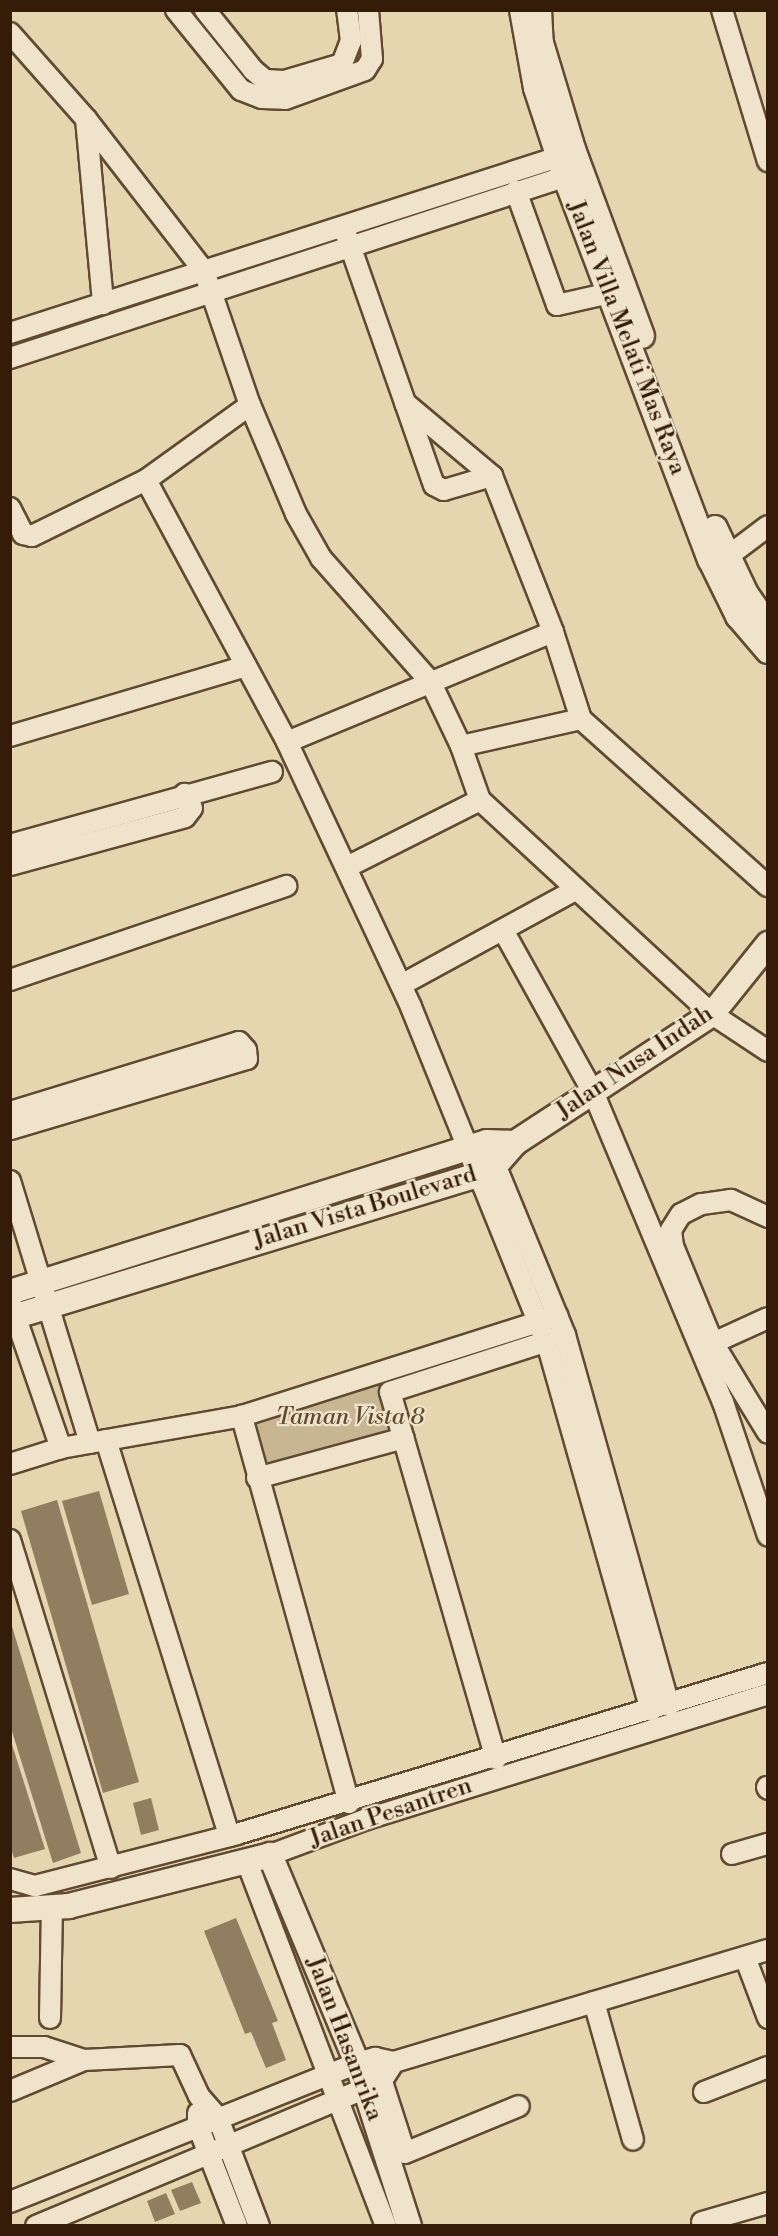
<!DOCTYPE html>
<style>
body{margin:0}
#map{position:relative;width:778px;height:2236px;overflow:hidden;background:#e6d6af;font-family:"Libre Bodoni",serif}
div>[style]{position:absolute}
[style*='--x']{left:calc(var(--x)*1px);top:calc(var(--y)*1px);width:calc(var(--w)*1px);rotate:calc(var(--a)*1deg)}
.green>*{inset:0;background:#c8b693}
.building>*{inset:0;background:#917d5f}
.roads{filter:drop-shadow(2px 0 #614a32) drop-shadow(-2px 0 #614a32) drop-shadow(0 2px #614a32) drop-shadow(0 -2px #614a32)}
.minor>*{height:20px;margin:-10px;padding:0 10px;transform-origin:10px;border-radius:10px;background:#efe4cb}
.tertiary>*{height:24px;margin:-12px;padding:0 12px;transform-origin:12px;border-radius:12px;background:#efe4cb}
span{translate:-50% -50%;white-space:nowrap;text-align:center;line-height:1.15;-webkit-text-stroke:4.5px #efe4cb;paint-order:stroke}
.street-label{font-size:24px;color:#351c08}
.park-label{font-size:24px;color:#614a32;font-style:italic}
.frame{position:absolute;inset:0;border:12px solid #351c08;pointer-events:none}
</style>
<div id="map">
<div class="green">
<div style="clip-path:polygon(384px 1372px,404px 1438px,257px 1478px,242px 1416px)"></div>
</div>
<div class="building">
<div style="clip-path:polygon(99px 1491px,129px 1594px,92px 1605px,62px 1501px)"></div>
<div style="clip-path:polygon(57px 1500px,139px 1782px,103px 1793px,21px 1511px)"></div>
<div style="clip-path:polygon(11px 1623px,81px 1853px,53px 1863px,10px 1725px)"></div>
<div style="clip-path:polygon(10px 1738px,45px 1849px,14px 1858px,10px 1845px)"></div>
<div style="clip-path:polygon(151px 1798px,159px 1830px,141px 1835px,133px 1803px)"></div>
<div style="clip-path:polygon(236px 1918px,278px 2021px,272px 2023px,286px 2060px,266px 2068px,251px 2032px,245px 2034px,204px 1931px)"></div>
<div style="clip-path:polygon(192px 2182px,201px 2203px,180px 2211px,171px 2190px)"></div>
<div style="clip-path:polygon(166px 2193px,175px 2214px,155px 2222px,147px 2201px)"></div>
</div>
<div class="roads">
<div class="minor">
<div style="--x:176;--y:10;--w:103;--a:50.9"></div>
<div style="--x:241;--y:90;--w:22;--a:21"></div>
<div style="--x:262;--y:98;--w:23;--a:2"></div>
<div style="--x:285;--y:99;--w:85;--a:-19.9"></div>
<div style="--x:365;--y:70;--w:13;--a:-58"></div>
<div style="--x:372;--y:59;--w:49;--a:-94.7"></div>
<div style="--x:205;--y:10;--w:77;--a:51.3"></div>
<div style="--x:253;--y:70;--w:16;--a:40"></div>
<div style="--x:265;--y:80;--w:19;--a:3"></div>
<div style="--x:284;--y:81;--w:60;--a:-16.3"></div>
<div style="--x:342;--y:64;--w:25;--a:-69"></div>
<div style="--x:351;--y:41;--w:31;--a:-97"></div>
<div style="--x:722;--y:10;--w:158;--a:73.1"></div>
<div style="--x:10;--y:33;--w:115;--a:48.5"></div>
<div style="--x:86;--y:119;--w:192;--a:52.2"></div>
<div style="--x:204;--y:271;--w:142;--a:71.1"></div>
<div style="--x:250;--y:405;--w:118;--a:67.1"></div>
<div style="--x:296;--y:514;--w:51;--a:60.4"></div>
<div style="--x:321;--y:558;--w:164;--a:48.5"></div>
<div style="--x:430;--y:681;--w:72;--a:64.5"></div>
<div style="--x:461;--y:746;--w:57;--a:70.6"></div>
<div style="--x:480;--y:800;--w:316;--a:42.7"></div>
<div style="--x:712;--y:1014;--w:67;--a:33.5"></div>
<div style="--x:86;--y:119;--w:186;--a:84.7"></div>
<div style="--x:516;--y:191;--w:121;--a:70.2"></div>
<div style="--x:557;--y:305;--w:68;--a:-12.8"></div>
<div style="--x:346;--y:234;--w:266;--a:70.7"></div>
<div style="--x:434;--y:485;--w:11;--a:27"></div>
<div style="--x:444;--y:490;--w:50;--a:-16.3"></div>
<div style="--x:10;--y:333;--w:589;--a:-17.79"></div>
<div style="--x:10;--y:358;--w:599;--a:-18.1"></div>
<div style="--x:405;--y:403;--w:114;--a:40"></div>
<div style="--x:492;--y:476;--w:168;--a:68.6"></div>
<div style="--x:553;--y:632;--w:91;--a:72.2"></div>
<div style="--x:250;--y:405;--w:128;--a:144.2"></div>
<div style="--x:146;--y:480;--w:298;--a:61.7"></div>
<div style="--x:287;--y:742;--w:293;--a:64.9"></div>
<div style="--x:411;--y:1007;--w:362;--a:68"></div>
<div style="--x:547;--y:1343;--w:382;--a:74.2"></div>
<div style="--x:10;--y:508;--w:29;--a:63"></div>
<div style="--x:23;--y:534;--w:9;--a:13"></div>
<div style="--x:32;--y:536;--w:127;--a:-26.2"></div>
<div style="--x:727;--y:557;--w:51;--a:-37.1"></div>
<div style="--x:10;--y:736;--w:246;--a:-16.5"></div>
<div style="--x:287;--y:742;--w:288;--a:-22.5"></div>
<div style="--x:461;--y:746;--w:123;--a:-12.7"></div>
<div style="--x:581;--y:719;--w:251;--a:41.8"></div>
<div style="--x:10;--y:845;--w:272;--a:-15.6"></div>
<div style="--x:10;--y:865;--w:181;--a:-15.3"></div>
<div style="--x:185;--y:817;--w:11;--a:-52"></div>
<div style="--x:192;--y:808;--w:16;--a:-117"></div>
<div style="--x:347;--y:867;--w:149;--a:-26.7"></div>
<div style="--x:503;--y:930;--w:188;--a:61"></div>
<div style="--x:594;--y:1094;--w:334;--a:67.3"></div>
<div style="--x:723;--y:1402;--w:141;--a:71.4"></div>
<div style="--x:10;--y:980;--w:292;--a:-18.8"></div>
<div style="--x:401;--y:985;--w:200;--a:-28.6"></div>
<div style="--x:10;--y:1112;--w:239;--a:-17"></div>
<div style="--x:239;--y:1042;--w:11;--a:49"></div>
<div style="--x:246;--y:1050;--w:9;--a:84"></div>
<div style="--x:247;--y:1059;--w:247;--a:163.5"></div>
<div style="--x:490;--y:1152;--w:198;--a:67.7"></div>
<div style="--x:565;--y:1335;--w:385;--a:74.3"></div>
<div style="--x:10;--y:1181;--w:274;--a:73"></div>
<div style="--x:768;--y:1217;--w:41;--a:-155.3"></div>
<div style="--x:731;--y:1200;--w:30;--a:172"></div>
<div style="--x:701;--y:1204;--w:22;--a:153"></div>
<div style="--x:681;--y:1214;--w:19;--a:122"></div>
<div style="--x:671;--y:1230;--w:16;--a:83"></div>
<div style="--x:673;--y:1246;--w:105;--a:67.6"></div>
<div style="--x:713;--y:1343;--w:105;--a:58.6"></div>
<div style="--x:10;--y:1301;--w:156;--a:70.9"></div>
<div style="--x:713;--y:1343;--w:60;--a:-24.4"></div>
<div style="--x:106;--y:1440;--w:415;--a:72.7"></div>
<div style="--x:10;--y:1464;--w:53;--a:-17.4"></div>
<div style="--x:61;--y:1448;--w:184;--a:-10"></div>
<div style="--x:257;--y:1478;--w:152;--a:-15.2"></div>
<div style="--x:10;--y:1540;--w:343;--a:72.9"></div>
<div style="--x:496;--y:1759;--w:382;--a:-106.1"></div>
<div style="--x:390;--y:1392;--w:176;--a:-17.9"></div>
<div style="--x:767;--y:1787;--w:2;--a:63"></div>
<div style="--x:349;--y:1803;--w:402;--a:-105.5"></div>
<div style="--x:242;--y:1416;--w:331;--a:-17.6"></div>
<div style="--x:732;--y:1854;--w:37;--a:-16"></div>
<div style="--x:270;--y:1855;--w:103;--a:-20.4"></div>
<div style="--x:367;--y:1819;--w:420;--a:-17.3"></div>
<div style="--x:250;--y:1870;--w:381;--a:69.1"></div>
<div style="--x:10;--y:1879;--w:26;--a:16"></div>
<div style="--x:35;--y:1886;--w:209;--a:-14.4"></div>
<div style="--x:237;--y:1834;--w:555;--a:-16.87"></div>
<div style="--x:745;--y:1957;--w:65;--a:69.3"></div>
<div style="--x:594;--y:2002;--w:143;--a:74.2"></div>
<div style="--x:50;--y:2018;--w:111;--a:-89"></div>
<div style="--x:10;--y:2047;--w:34;--a:0"></div>
<div style="--x:44;--y:2047;--w:42;--a:18"></div>
<div style="--x:378;--y:2069;--w:88;--a:72.2"></div>
<div style="--x:405;--y:2153;--w:123;--a:-22.4"></div>
<div style="--x:10;--y:2091;--w:80;--a:-22.7"></div>
<div style="--x:84;--y:2060;--w:96;--a:-3"></div>
<div style="--x:180;--y:2055;--w:45;--a:65.1"></div>
<div style="--x:199;--y:2096;--w:29;--a:49"></div>
<div style="--x:218;--y:2118;--w:116;--a:69.2"></div>
<div style="--x:704;--y:2092;--w:69;--a:-21.3"></div>
<div style="--x:198;--y:2113;--w:13;--a:90"></div>
<div style="--x:198;--y:2126;--w:107;--a:68.7"></div>
<div style="--x:10;--y:2202;--w:374;--a:-21.8"></div>
<div style="--x:357;--y:2063;--w:19;--a:-16"></div>
<div style="--x:375;--y:2058;--w:19;--a:12"></div>
<div style="--x:394;--y:2062;--w:390;--a:-16.7"></div>
<div style="--x:702;--y:2222;--w:69;--a:-16.1"></div>
<div style="--x:36;--y:2226;--w:374;--a:-22.7"></div>
<div style="--x:381;--y:2082;--w:24;--a:-57"></div>
</div>
<div class="tertiary">
<div style="--x:522;--y:10;--w:79;--a:79.8"></div>
<div style="--x:536;--y:88;--w:93;--a:71.8"></div>
<div style="--x:565;--y:176;--w:410;--a:69.3"></div>
<div style="--x:710;--y:559;--w:64;--a:63.8"></div>
<div style="--x:738;--y:616;--w:46;--a:49.4"></div>
<div style="--x:539;--y:10;--w:33;--a:87"></div>
<div style="--x:541;--y:43;--w:114;--a:73.2"></div>
<div style="--x:574;--y:152;--w:196;--a:69.7"></div>
<div style="--x:715;--y:528;--w:73;--a:64.8"></div>
<div style="--x:746;--y:594;--w:38;--a:55"></div>
<div style="--x:10;--y:1292;--w:500;--a:-17.46"></div>
<div style="--x:487;--y:1142;--w:28;--a:2"></div>
<div style="--x:10;--y:1318;--w:488;--a:-17"></div>
<div style="--x:477;--y:1175;--w:20;--a:-27"></div>
<div style="--x:495;--y:1166;--w:30;--a:-49"></div>
<div style="--x:515;--y:1143;--w:235;--a:-33.2"></div>
<div style="--x:712;--y:1014;--w:90;--a:-51.3"></div>
<div style="--x:10;--y:1910;--w:59;--a:-3.9"></div>
<div style="--x:69;--y:1906;--w:207;--a:-14.2"></div>
<div style="--x:270;--y:1855;--w:225;--a:67.3"></div>
<div style="--x:357;--y:2063;--w:171;--a:72.3"></div>
</div>
</div>
<div class="street-label">
<span style="left:626px;top:338px;rotate:69deg">Jalan Villa Melati Mas Raya</span>
<span style="left:635px;top:1063px;rotate:-34deg">Jalan Nusa Indah</span>
<span style="left:365px;top:1208px;rotate:-17deg">Jalan Vista Boulevard</span>
<span style="left:391px;top:1813px;rotate:-19deg">Jalan Pesantren</span>
<span style="left:344px;top:2039px;rotate:69deg">Jalan Hasanrika</span>
</div>
<div class="park-label">
<span style="left:350px;top:1418px">Taman Vista 8</span>
</div>
<div class="frame"></div>
</div>
